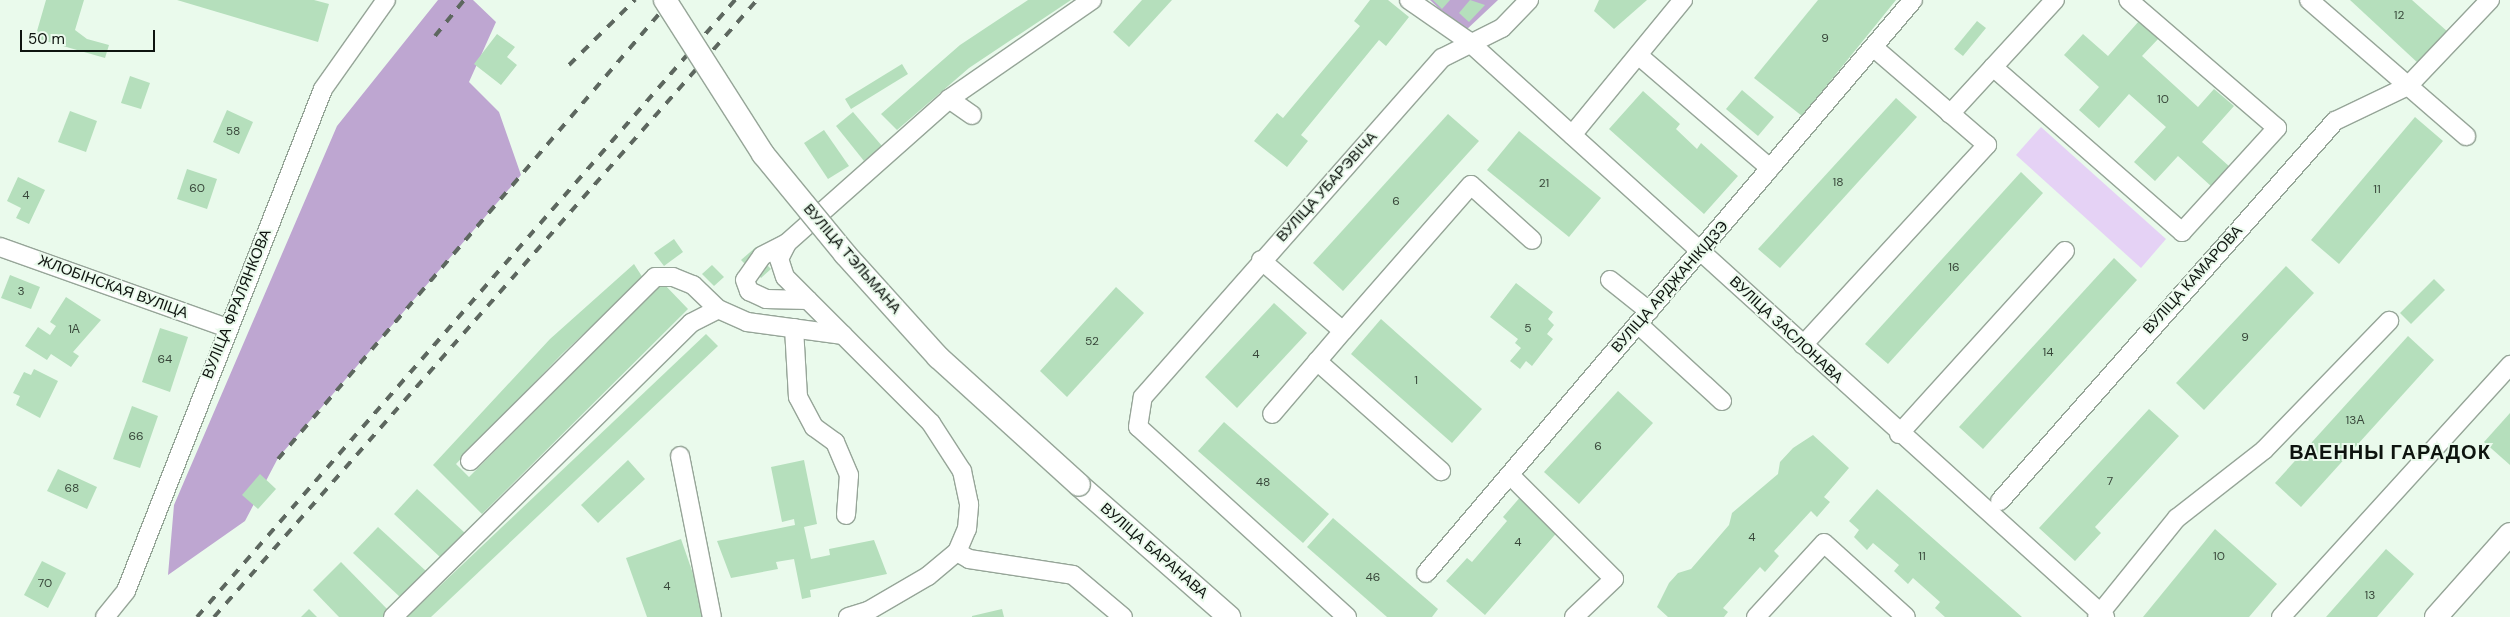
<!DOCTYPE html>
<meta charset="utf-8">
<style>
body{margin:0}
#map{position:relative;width:2510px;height:617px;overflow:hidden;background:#eafaec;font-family:"DM Sans",sans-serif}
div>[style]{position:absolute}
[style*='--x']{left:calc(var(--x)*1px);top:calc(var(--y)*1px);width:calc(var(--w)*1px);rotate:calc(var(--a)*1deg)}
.green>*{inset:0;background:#e5d2f5}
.forest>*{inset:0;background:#bea6d1}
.building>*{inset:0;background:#b5dfbc}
.roads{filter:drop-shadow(1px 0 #96a598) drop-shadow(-1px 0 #96a598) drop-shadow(0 1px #96a598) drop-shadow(0 -1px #96a598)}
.minor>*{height:18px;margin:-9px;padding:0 9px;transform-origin:9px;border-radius:9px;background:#fff}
.major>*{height:22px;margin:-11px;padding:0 11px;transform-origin:11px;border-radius:11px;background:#fff}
.rail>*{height:4px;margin-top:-2px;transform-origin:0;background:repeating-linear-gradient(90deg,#5d675f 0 9px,transparent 0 18px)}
.bridges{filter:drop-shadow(1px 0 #96a598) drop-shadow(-1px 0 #96a598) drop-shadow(0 1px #96a598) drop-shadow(0 -1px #96a598)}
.major-bridge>*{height:22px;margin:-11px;padding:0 11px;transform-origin:11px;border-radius:11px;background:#fff}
span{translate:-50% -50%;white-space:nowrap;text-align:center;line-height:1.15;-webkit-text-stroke:4px #eafaec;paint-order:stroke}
.number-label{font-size:12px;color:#38473a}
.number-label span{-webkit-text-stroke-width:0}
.street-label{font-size:15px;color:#0e140f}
.district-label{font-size:20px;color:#0e140f;font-weight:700;letter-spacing:1px}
.scale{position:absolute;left:20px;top:30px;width:135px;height:22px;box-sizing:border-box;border:2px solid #0e140f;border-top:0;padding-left:6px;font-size:15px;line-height:18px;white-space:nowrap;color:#0e140f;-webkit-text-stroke:4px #eafaec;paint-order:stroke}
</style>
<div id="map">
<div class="green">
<div style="clip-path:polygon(2041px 127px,2166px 239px,2141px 268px,2016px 155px)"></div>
</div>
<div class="forest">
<div style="clip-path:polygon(438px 0,473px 0,496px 22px,469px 82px,499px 112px,521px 175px,278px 458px,245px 521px,168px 575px,174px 505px,337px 126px)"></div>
<div style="clip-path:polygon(1430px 0,1498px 0,1464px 32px)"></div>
</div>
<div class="building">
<div style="clip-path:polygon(46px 0,84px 0,75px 30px,87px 39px,109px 45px,105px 58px,35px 38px)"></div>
<div style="clip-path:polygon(177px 0,314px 0,329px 4px,318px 42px)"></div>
<div style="clip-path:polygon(1028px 0,1071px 0,969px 68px,897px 130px,881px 114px,960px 45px)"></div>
<div style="clip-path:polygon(1142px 0,1172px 0,1129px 47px,1113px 32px)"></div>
<div style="clip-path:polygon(1370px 0,1388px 0,1409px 17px,1386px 46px,1379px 40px,1301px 135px,1308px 141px,1287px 167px,1254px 141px,1277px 113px,1283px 118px,1360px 26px,1354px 21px)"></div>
<div style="clip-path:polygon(1433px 0,1450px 0,1442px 9px)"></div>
<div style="clip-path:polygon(1470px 0,1485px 5px,1469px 22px,1459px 13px)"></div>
<div style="clip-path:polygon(1599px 0,1647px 0,1614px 29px,1594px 11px)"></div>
<div style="clip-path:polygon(1818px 0,1896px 0,1802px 116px,1754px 78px)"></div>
<div style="clip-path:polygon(2350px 0,2412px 0,2448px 32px,2419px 64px)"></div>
<div style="clip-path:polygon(1977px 21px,1986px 28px,1963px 56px,1954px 49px)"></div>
<div style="clip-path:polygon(2139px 21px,2159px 38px,2142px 56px,2198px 107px,2214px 89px,2234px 106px,2202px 142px,2230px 167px,2212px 187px,2178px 156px,2155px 181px,2134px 162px,2166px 127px,2129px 94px,2099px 128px,2079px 110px,2099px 87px,2064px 55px,2083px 34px,2108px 56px)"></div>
<div style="clip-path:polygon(497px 34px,515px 47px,507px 57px,517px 65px,501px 85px,474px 64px)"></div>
<div style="clip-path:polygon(902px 64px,908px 74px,851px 109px,845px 99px)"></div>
<div style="clip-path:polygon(130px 76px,150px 83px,141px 109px,121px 103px)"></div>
<div style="clip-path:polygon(1742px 90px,1774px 117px,1758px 136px,1726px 109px)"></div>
<div style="clip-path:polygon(1643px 91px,1680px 124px,1676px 129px,1697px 149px,1701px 143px,1738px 176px,1704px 214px,1609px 129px)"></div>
<div style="clip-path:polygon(1896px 98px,1917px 117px,1780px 268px,1758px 249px)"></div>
<div style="clip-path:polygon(227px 110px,253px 122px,239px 154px,213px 142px)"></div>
<div style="clip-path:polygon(70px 111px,97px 121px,86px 152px,58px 142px)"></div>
<div style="clip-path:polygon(853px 112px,882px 146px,864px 161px,836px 126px)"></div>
<div style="clip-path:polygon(1448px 114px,1479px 141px,1343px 291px,1313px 263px)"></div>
<div style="clip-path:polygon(2415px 117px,2443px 141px,2339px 264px,2311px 240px)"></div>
<div style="clip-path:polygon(824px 130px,849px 166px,828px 179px,804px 143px)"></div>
<div style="clip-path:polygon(1519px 131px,1601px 198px,1569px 237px,1487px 170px)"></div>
<div style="clip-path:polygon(187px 169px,217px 179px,207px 209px,177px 199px)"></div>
<div style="clip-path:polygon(2021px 172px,2043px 193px,1888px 364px,1865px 344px)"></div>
<div style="clip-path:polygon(18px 177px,45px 190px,29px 224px,16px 218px,21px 208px,7px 201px)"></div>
<div style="clip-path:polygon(674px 239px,683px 252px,664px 266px,654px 253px)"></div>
<div style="clip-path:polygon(756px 247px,762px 254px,747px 266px,741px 260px)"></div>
<div style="clip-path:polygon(2114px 258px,2137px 280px,1983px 449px,1959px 427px)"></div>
<div style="clip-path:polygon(764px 262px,771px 269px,761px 278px,755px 271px)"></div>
<div style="clip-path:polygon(634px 264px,643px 278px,562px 354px,456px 464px,469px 477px,663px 283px,688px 309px,482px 514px,433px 465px,550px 339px)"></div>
<div style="clip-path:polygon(712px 265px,724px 277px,714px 286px,702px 274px)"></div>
<div style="clip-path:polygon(2286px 266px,2314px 293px,2204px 410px,2176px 383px)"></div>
<div style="clip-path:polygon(10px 275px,40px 287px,31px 309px,1px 298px)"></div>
<div style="clip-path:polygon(2434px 279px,2445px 290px,2411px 324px,2400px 313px)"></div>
<div style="clip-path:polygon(1516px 283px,1553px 312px,1548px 319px,1554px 325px,1547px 334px,1553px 339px,1532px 366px,1526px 361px,1520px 369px,1510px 361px,1521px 348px,1515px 343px,1518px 339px,1490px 317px)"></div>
<div style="clip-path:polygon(1116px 287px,1144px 313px,1067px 397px,1040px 371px)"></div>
<div style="clip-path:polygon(66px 297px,101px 320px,73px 352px,79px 356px,71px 367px,51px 354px,47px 360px,25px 346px,38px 327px,50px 335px,56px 326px,50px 322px)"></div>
<div style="clip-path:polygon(1274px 303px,1307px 333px,1237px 408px,1205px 377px)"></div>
<div style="clip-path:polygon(1381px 319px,1482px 409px,1452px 443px,1351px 354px)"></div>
<div style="clip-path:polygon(160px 328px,188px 337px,170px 392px,142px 382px)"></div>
<div style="clip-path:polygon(706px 334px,718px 346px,431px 617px,407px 617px)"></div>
<div style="clip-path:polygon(2408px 336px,2434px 360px,2301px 507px,2275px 483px)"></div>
<div style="clip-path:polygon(34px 369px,58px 381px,40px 418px,16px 405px,20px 396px,13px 393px,24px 372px,31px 375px)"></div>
<div style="clip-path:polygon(1618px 391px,1653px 423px,1579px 504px,1544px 472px)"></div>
<div style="clip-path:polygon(132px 406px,158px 416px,140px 468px,113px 459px)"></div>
<div style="clip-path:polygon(2149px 409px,2179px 436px,2095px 527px,2101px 533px,2075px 561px,2039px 528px)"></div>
<div style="clip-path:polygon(2510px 413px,2510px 465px,2484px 442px)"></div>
<div style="clip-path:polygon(1224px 422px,1329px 514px,1303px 543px,1198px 451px)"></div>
<div style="clip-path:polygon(1813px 435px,1849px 468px,1824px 497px,1830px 502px,1817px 517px,1811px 511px,1774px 551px,1779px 556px,1765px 572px,1760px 567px,1723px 608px,1728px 612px,1724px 617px,1668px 617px,1657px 607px,1669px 583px,1678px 573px,1691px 569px,1729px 525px,1732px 513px,1778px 474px,1780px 462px,1793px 448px)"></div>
<div style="clip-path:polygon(628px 460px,645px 479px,598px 523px,581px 505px)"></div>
<div style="clip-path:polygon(804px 460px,817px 524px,804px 527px,811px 559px,830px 555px,829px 549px,874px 540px,887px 574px,810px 590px,811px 597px,802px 599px,794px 559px,776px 562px,778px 569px,731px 578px,717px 541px,795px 525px,794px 519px,782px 522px,771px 467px)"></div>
<div style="clip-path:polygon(58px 469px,97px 487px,87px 509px,47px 491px)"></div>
<div style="clip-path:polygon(260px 474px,276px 489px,258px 509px,242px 495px)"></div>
<div style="clip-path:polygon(417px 489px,465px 533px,441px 558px,394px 514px)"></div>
<div style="clip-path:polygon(1877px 489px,2022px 617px,1945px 617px,1935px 608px,1940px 602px,1913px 578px,1908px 584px,1894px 571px,1899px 565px,1873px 543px,1867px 550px,1854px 537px,1859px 530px,1849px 521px)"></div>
<div style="clip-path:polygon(1522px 495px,1560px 529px,1485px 615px,1446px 581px,1467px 558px,1472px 562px,1507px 521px,1503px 517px)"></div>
<div style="clip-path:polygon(1333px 518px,1438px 609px,1432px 617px,1387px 617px,1307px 547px)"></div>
<div style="clip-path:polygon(378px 527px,426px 571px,401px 598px,353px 553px)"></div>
<div style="clip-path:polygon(2215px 529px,2277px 584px,2249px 617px,2143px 617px)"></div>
<div style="clip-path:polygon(681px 539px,708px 617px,647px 617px,626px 558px)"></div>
<div style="clip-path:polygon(2386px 549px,2414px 574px,2377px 617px,2326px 617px)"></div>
<div style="clip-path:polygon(42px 561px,66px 573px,48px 608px,24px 595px)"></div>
<div style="clip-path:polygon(341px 562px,390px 612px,386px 617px,339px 617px,313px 590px)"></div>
<div style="clip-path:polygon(309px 609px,317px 617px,301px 617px)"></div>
<div style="clip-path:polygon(1002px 609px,1004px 617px,972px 617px,972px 616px)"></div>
</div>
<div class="roads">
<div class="minor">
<div style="--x:1409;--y:0;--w:72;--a:34.8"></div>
<div style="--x:1468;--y:41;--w:859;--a:42.12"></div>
<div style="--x:2309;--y:0;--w:208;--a:40.9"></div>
<div style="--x:1638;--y:55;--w:174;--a:40.6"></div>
<div style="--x:1993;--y:67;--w:251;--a:41.1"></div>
<div style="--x:2182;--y:232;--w:141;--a:-47.6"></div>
<div style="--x:2277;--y:128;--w:196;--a:-139.3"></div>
<div style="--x:949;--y:99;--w:28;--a:35"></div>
<div style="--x:1950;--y:114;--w:155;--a:-47.4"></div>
<div style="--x:1572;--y:135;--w:175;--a:-50.6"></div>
<div style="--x:787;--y:243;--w:28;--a:153"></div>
<div style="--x:762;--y:256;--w:29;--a:125"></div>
<div style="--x:745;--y:280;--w:12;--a:70"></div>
<div style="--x:749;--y:291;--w:19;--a:25"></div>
<div style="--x:766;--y:299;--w:42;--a:1.4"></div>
<div style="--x:0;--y:247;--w:241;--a:19.6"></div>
<div style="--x:1261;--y:260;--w:108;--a:40.9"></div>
<div style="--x:1343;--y:331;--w:109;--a:130.5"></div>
<div style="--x:1610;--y:280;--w:50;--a:38.5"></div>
<div style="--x:1638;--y:324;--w:114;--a:42.5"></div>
<div style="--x:794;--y:328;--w:69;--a:86.7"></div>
<div style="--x:798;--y:397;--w:34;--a:62"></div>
<div style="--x:814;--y:427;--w:26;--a:36"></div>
<div style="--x:835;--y:442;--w:36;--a:67"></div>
<div style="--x:849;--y:475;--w:40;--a:94.3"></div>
<div style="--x:1343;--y:331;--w:194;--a:-48.8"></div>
<div style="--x:1471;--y:185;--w:82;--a:42"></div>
<div style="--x:1803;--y:345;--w:272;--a:-47.4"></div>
<div style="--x:1987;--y:145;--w:150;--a:-139.3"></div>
<div style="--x:1317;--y:361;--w:166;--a:41.6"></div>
<div style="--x:1899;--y:434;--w:247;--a:-47.8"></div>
<div style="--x:680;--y:456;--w:164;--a:78.8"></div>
<div style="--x:470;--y:461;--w:261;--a:-44.8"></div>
<div style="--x:655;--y:277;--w:18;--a:0"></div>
<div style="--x:673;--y:277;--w:22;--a:22"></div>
<div style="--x:693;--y:285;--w:35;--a:44"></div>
<div style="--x:718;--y:309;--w:32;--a:24"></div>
<div style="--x:747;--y:322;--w:97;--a:7.7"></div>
<div style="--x:1510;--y:475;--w:147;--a:45"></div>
<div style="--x:1614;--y:579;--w:55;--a:136.5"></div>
<div style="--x:2000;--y:501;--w:507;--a:-48.6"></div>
<div style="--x:2335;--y:121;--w:81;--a:-25.6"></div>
<div style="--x:2408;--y:86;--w:119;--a:-46.4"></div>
<div style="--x:957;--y:552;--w:14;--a:30"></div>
<div style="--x:969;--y:559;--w:105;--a:8.7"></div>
<div style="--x:1073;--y:575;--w:65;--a:40"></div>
<div style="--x:1426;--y:573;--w:752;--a:-49.64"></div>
<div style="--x:105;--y:617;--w:33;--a:-51"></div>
<div style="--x:126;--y:591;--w:539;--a:-68.57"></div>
<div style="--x:323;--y:89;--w:109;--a:-54.7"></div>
<div style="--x:393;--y:617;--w:419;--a:-44.6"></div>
<div style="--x:691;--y:323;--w:30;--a:-27"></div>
<div style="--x:848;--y:617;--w:21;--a:-17"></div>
<div style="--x:868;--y:611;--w:69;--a:-30.3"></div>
<div style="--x:928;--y:576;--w:38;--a:-40"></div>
<div style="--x:957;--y:552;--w:25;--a:-67"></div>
<div style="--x:967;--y:529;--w:25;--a:-85"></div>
<div style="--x:969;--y:504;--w:34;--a:-102"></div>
<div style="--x:962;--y:471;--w:57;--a:-122.9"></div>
<div style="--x:931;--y:423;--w:206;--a:-135"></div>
<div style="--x:785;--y:277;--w:19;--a:-108"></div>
<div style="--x:779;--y:259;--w:18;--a:-63"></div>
<div style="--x:787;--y:243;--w:217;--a:-41.6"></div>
<div style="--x:949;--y:99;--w:174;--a:-34.7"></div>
<div style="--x:1347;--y:617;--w:282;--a:-137.7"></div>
<div style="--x:1138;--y:427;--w:30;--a:-81"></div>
<div style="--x:1143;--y:397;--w:452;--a:-48.6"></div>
<div style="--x:1442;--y:58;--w:67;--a:-26.6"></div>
<div style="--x:1502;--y:28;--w:39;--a:-46"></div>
<div style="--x:1756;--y:617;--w:100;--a:-47.4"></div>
<div style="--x:1824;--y:543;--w:110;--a:42.1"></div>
<div style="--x:2097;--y:617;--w:127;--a:-51.1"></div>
<div style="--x:2177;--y:518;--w:110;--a:-38"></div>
<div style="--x:2264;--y:450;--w:180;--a:-45.9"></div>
<div style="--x:2281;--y:617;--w:341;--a:-47.7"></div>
</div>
<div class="major">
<div style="--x:1079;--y:485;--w:200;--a:41.3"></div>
<div style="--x:2436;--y:617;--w:111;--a:-48.3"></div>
</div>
</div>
<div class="rail">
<div style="--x:435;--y:36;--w:46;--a:-51.1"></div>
<div style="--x:569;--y:65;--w:93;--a:-44.6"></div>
<div style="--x:278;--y:459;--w:604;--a:-49.43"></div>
<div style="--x:197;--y:617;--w:819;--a:-48.91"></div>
<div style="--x:214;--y:617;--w:822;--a:-48.65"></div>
</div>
<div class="bridges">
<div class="major-bridge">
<div style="--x:665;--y:0;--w:183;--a:57.5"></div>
<div style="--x:763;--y:154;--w:129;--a:50.6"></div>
<div style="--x:845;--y:254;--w:139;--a:47.9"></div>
<div style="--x:938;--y:357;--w:190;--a:42.2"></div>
</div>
</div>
<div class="number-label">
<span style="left:2399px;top:16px">12</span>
<span style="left:1825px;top:39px">9</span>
<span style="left:2163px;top:100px">10</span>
<span style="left:233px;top:132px">58</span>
<span style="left:1838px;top:183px">18</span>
<span style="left:1544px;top:184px">21</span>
<span style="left:197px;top:189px">60</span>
<span style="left:2377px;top:190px">11</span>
<span style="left:26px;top:196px">4</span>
<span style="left:1396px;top:202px">6</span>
<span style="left:1954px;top:268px">16</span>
<span style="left:21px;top:292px">3</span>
<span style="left:1528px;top:329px">5</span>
<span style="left:74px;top:330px">1А</span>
<span style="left:2245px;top:338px">9</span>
<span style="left:1092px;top:342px">52</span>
<span style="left:2048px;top:353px">14</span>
<span style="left:1256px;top:355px">4</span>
<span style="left:165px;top:360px">64</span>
<span style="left:1416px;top:381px">1</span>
<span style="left:2355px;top:421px">13А</span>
<span style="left:136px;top:437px">66</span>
<span style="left:1598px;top:447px">6</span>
<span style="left:2110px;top:482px">7</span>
<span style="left:1263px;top:483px">48</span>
<span style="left:72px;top:489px">68</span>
<span style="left:1752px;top:538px">4</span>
<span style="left:1518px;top:543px">4</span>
<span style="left:1922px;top:557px">11</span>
<span style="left:2219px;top:557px">10</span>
<span style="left:1373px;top:578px">46</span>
<span style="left:45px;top:584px">70</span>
<span style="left:667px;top:587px">4</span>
<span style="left:2370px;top:596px">13</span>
</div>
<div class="street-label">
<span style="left:1327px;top:187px;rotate:-48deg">ВУЛІЦА УБАРЭВІЧА</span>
<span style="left:852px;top:259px;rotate:49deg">ВУЛІЦА ТЭЛЬМАНА</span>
<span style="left:2193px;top:280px;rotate:-48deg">ВУЛІЦА КАМАРОВА</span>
<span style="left:113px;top:287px;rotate:20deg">ЖЛОБІНСКАЯ ВУЛІЦА</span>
<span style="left:1670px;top:287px;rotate:-49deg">ВУЛІЦА АРДЖАНІКІДЗЭ</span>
<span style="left:237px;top:304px;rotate:-68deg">ВУЛІЦА ФРАЛЯНКОВА</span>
<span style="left:1786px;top:330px;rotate:43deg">ВУЛІЦА ЗАСЛОНАВА</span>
<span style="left:1154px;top:551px;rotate:41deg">ВУЛІЦА БАРАНАВА</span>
</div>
<div class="district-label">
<span style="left:2390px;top:452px">ВАЕННЫ ГАРАДОК</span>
</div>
<div class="scale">50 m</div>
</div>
